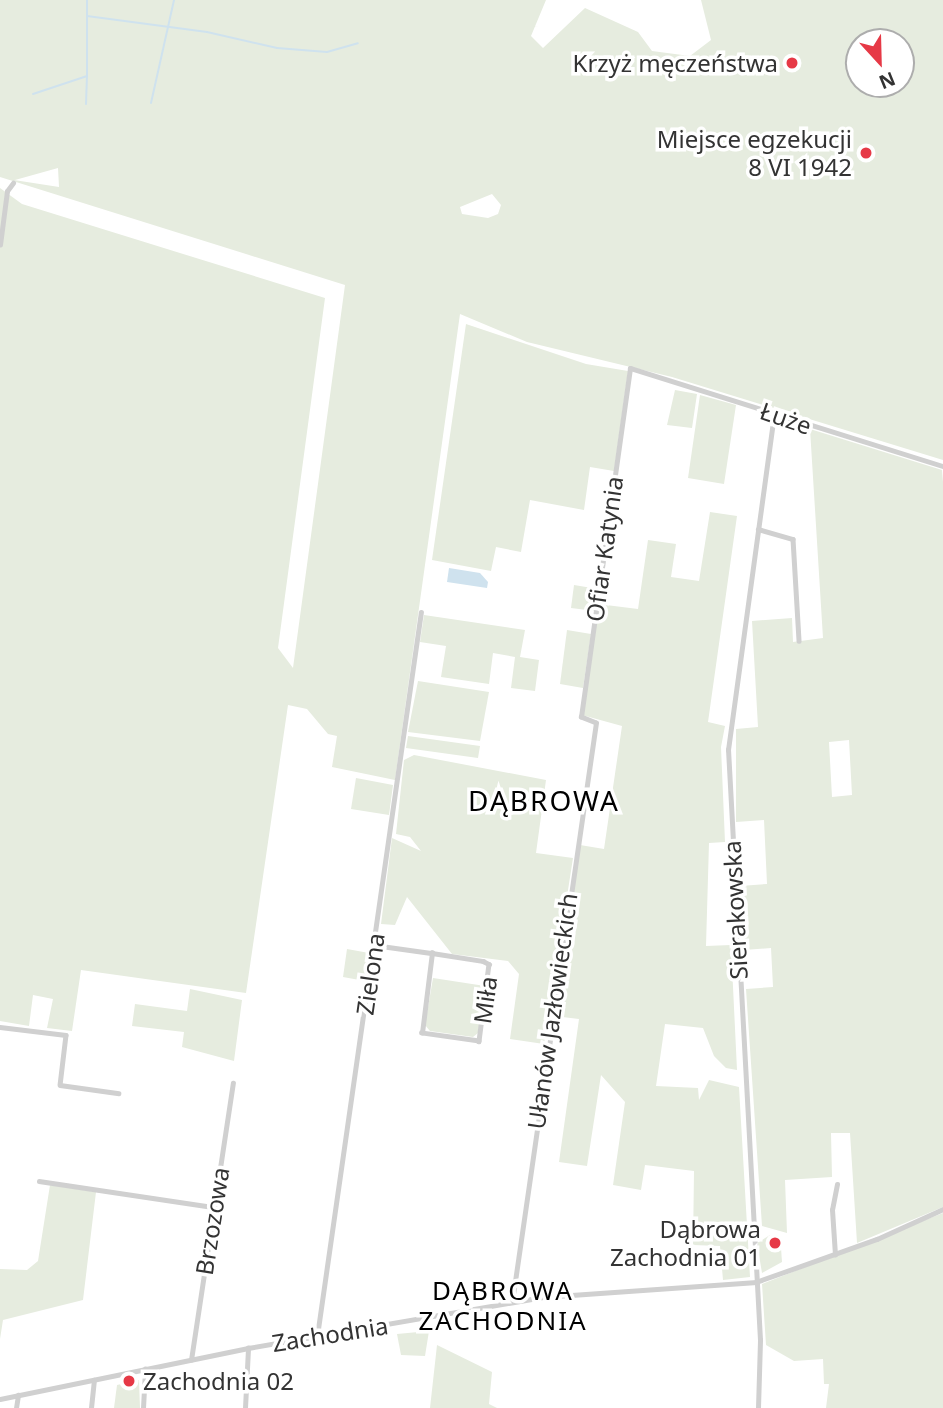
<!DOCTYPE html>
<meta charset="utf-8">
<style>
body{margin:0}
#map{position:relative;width:943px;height:1408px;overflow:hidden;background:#fff;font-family:"Noto Sans",sans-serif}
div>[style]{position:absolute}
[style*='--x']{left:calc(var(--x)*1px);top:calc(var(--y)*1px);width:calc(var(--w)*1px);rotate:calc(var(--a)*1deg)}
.green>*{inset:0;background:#e6ecdf}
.water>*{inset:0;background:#cfe2ee}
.stream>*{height:2px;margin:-1px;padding:0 1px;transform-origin:1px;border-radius:1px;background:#cfe2ee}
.street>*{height:4.5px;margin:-2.25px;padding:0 2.25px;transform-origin:2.25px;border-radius:2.25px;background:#d0d0d0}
.dots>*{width:19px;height:19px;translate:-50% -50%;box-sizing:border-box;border:4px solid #fff;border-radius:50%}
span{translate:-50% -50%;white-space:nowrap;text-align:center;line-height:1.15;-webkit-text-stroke:7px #fff;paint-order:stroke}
.poi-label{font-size:24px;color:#333}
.right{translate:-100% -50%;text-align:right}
.left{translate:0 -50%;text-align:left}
.street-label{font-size:24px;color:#333}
.neighbourhood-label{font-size:26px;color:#000;letter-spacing:2px}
.quarter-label{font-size:28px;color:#000;letter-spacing:2px}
.north{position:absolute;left:845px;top:28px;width:70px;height:70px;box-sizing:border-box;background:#fff;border:2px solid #adadad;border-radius:50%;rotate:158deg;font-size:19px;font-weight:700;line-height:28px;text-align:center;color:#333}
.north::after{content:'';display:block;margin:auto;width:24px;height:32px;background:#e63946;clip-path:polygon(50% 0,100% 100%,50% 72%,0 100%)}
</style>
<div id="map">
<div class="green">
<div style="clip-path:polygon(evenodd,0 0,546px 0,531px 36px,543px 48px,585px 8px,638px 32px,652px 51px,690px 56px,711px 40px,701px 0,943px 0,943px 460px,672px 377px,527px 342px,460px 314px,395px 780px,332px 767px,337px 736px,328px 734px,307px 709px,288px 705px,246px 993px,81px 970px,72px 1031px,47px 1028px,53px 999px,33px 995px,29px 1026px,0 1021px,0 188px,22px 204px,325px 298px,278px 648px,293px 668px,345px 285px,0 177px,0 0,859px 42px,901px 42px,901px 84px,859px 84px,859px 42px,0 0,58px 168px,59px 187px,14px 180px,15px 180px,58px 168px,0 0,492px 194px,501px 205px,498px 214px,488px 218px,462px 214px,460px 207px,492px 194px)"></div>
<div style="clip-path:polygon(466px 324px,586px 364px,628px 371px,614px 471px,590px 467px,584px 510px,530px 500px,521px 552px,496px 547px,491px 571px,432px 560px)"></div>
<div style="clip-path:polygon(675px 390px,697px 394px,692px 428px,667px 425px)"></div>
<div style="clip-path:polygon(700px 395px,736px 405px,724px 484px,688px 478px)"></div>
<div style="clip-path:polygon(evenodd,810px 429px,942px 470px,943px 482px,943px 1207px,857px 1243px,850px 1133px,831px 1133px,832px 1177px,785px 1180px,787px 1233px,762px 1226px,746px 989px,773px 987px,771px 948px,744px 950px,740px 886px,767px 884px,764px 820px,736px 822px,736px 729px,758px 727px,752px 621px,792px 618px,793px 642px,823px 638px,810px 429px,849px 740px,852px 795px,832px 797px,829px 742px,849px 740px)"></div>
<div style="clip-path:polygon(710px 512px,737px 516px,708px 722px,725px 726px,721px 747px,725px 842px,709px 843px,706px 946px,731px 945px,737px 1070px,726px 1068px,714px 1056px,703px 1028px,665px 1024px,656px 1086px,698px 1088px,699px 1100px,709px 1080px,739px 1087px,750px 1277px,723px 1280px,720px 1246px,693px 1245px,694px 1171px,645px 1165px,641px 1190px,613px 1185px,625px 1102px,601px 1075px,587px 1166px,559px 1162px,579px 1019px,554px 1016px,580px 845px,604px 849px,622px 726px,582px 715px,598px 604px,638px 609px,648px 540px,676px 544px,671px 577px,699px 581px)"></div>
<div style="clip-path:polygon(574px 585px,598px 589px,595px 611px,571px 608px)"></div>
<div style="clip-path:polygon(424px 615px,525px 630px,520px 657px,539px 660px,535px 691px,511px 688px,515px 657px,493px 653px,489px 684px,441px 677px,446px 646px,420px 642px)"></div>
<div style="clip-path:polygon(567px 630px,591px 634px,583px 688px,560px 684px)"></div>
<div style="clip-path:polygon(418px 681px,489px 692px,480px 741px,408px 732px)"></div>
<div style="clip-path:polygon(408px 736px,480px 746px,478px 758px,406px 748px)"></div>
<div style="clip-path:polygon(414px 755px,546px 780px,536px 853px,573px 858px,544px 1044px,510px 1039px,519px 974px,508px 961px,452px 954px,407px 897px,395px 925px,381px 924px,392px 838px,421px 851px,410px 837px,396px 834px,404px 760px)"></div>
<div style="clip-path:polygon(356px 778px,393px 785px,389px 815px,351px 809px)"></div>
<div style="clip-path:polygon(347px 949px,369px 953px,365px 981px,343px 977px)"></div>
<div style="clip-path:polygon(433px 978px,485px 986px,478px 1033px,473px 1037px,430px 1031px,425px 1025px)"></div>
<div style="clip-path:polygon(190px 989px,242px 1000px,234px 1061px,182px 1047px,184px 1032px,132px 1026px,135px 1004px,187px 1011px)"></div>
<div style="clip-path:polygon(50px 1185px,96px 1192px,83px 1300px,3px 1320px,0 1339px,0 1269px,27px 1270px,38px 1261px)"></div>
<div style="clip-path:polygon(943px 1213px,943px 1408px,826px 1408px,829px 1384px,824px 1384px,823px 1359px,794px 1361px,766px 1345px,762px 1284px)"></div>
<div style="clip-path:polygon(770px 1235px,781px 1248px,782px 1262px,762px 1273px,757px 1243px)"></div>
<div style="clip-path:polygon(429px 1331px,425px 1356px,401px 1355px,397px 1334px)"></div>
<div style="clip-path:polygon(437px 1345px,492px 1372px,489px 1404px,497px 1408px,430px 1408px)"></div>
<div style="clip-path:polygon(139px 1380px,140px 1408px,114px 1408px,117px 1385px)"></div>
</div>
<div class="water">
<div style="clip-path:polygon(449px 568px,480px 573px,488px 582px,487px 588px,447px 582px)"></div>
</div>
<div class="stream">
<div style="--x:87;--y:16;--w:121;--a:7.6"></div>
<div style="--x:207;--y:32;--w:72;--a:12.9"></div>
<div style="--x:277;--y:48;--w:50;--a:4.6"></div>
<div style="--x:327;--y:52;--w:32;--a:-16"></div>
<div style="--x:33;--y:94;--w:57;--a:-18.4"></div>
<div style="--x:87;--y:76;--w:76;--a:-90"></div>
<div style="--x:151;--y:103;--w:106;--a:-77.4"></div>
<div style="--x:86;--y:104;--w:27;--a:-88"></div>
</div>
<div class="street">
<div style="--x:0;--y:245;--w:54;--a:-82.6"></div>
<div style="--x:7;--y:191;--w:10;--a:-53"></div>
<div style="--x:758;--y:529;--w:36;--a:16"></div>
<div style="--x:793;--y:539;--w:102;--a:86.6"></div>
<div style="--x:374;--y:945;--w:59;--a:7.9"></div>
<div style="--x:432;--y:953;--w:52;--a:8.9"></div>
<div style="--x:483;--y:961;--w:7;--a:27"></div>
<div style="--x:489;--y:964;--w:78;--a:97.4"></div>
<div style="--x:479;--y:1041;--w:58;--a:-172"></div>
<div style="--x:422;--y:1033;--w:81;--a:-82.9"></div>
<div style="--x:0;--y:1027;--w:66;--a:6.9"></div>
<div style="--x:66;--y:1035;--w:50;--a:96.8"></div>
<div style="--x:60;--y:1085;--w:59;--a:7.9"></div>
<div style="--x:39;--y:1181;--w:177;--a:8.5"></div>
<div style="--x:835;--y:1255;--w:45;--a:-93.8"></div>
<div style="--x:832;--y:1210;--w:26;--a:-79"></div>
<div style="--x:512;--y:1302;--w:585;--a:-81.75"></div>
<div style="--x:596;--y:723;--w:16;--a:-158"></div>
<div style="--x:581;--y:717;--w:352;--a:-82"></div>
<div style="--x:630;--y:368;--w:328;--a:17.4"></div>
<div style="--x:317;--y:1336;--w:731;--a:-81.83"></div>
<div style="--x:191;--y:1360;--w:280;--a:-81.4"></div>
<div style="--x:0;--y:1399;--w:253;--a:-11.6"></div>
<div style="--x:248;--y:1348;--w:299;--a:-9.8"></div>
<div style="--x:543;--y:1297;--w:214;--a:-4"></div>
<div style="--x:756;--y:1282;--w:128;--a:-19.6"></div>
<div style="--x:877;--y:1239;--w:72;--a:-24.4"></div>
<div style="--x:16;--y:1408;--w:13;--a:-81"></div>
<div style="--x:91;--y:1408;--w:28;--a:-84"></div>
<div style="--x:143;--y:1408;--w:39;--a:-87"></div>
<div style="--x:245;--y:1408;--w:60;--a:-87.1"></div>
<div style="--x:758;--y:1408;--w:68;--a:-88.3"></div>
<div style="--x:760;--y:1340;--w:591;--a:-93.1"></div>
<div style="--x:728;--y:750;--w:338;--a:-82.2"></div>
</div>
<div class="dots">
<div style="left:792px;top:63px;background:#e63946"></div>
<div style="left:866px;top:153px;background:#e63946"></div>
<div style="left:775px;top:1243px;background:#e63946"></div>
<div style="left:129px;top:1381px;background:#e63946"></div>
</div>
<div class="poi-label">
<span class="right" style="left:778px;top:63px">Krzyż męczeństwa</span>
<span class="right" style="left:852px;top:153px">Miejsce egzekucji<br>8 VI 1942</span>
<span class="right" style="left:761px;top:1243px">Dąbrowa<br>Zachodnia 01</span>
<span class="left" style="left:143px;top:1381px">Zachodnia 02</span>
</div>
<div class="street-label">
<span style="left:786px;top:418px;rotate:19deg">Łuże</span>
<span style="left:604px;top:549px;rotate:-82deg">Ofiar Katynia</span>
<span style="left:735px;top:910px;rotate:-93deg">Sierakowska</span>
<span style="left:370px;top:974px;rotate:-82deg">Zielona</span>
<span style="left:485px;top:1000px;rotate:-82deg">Miła</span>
<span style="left:552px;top:1011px;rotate:-82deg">Ułanów Jazłowieckich</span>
<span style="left:212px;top:1221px;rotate:-81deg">Brzozowa</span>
<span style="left:330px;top:1334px;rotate:-9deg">Zachodnia</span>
</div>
<div class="neighbourhood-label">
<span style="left:503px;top:1306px">DĄBROWA<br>ZACHODNIA</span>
</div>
<div class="quarter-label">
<span style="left:544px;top:800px">DĄBROWA</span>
</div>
<div class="north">N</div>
</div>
